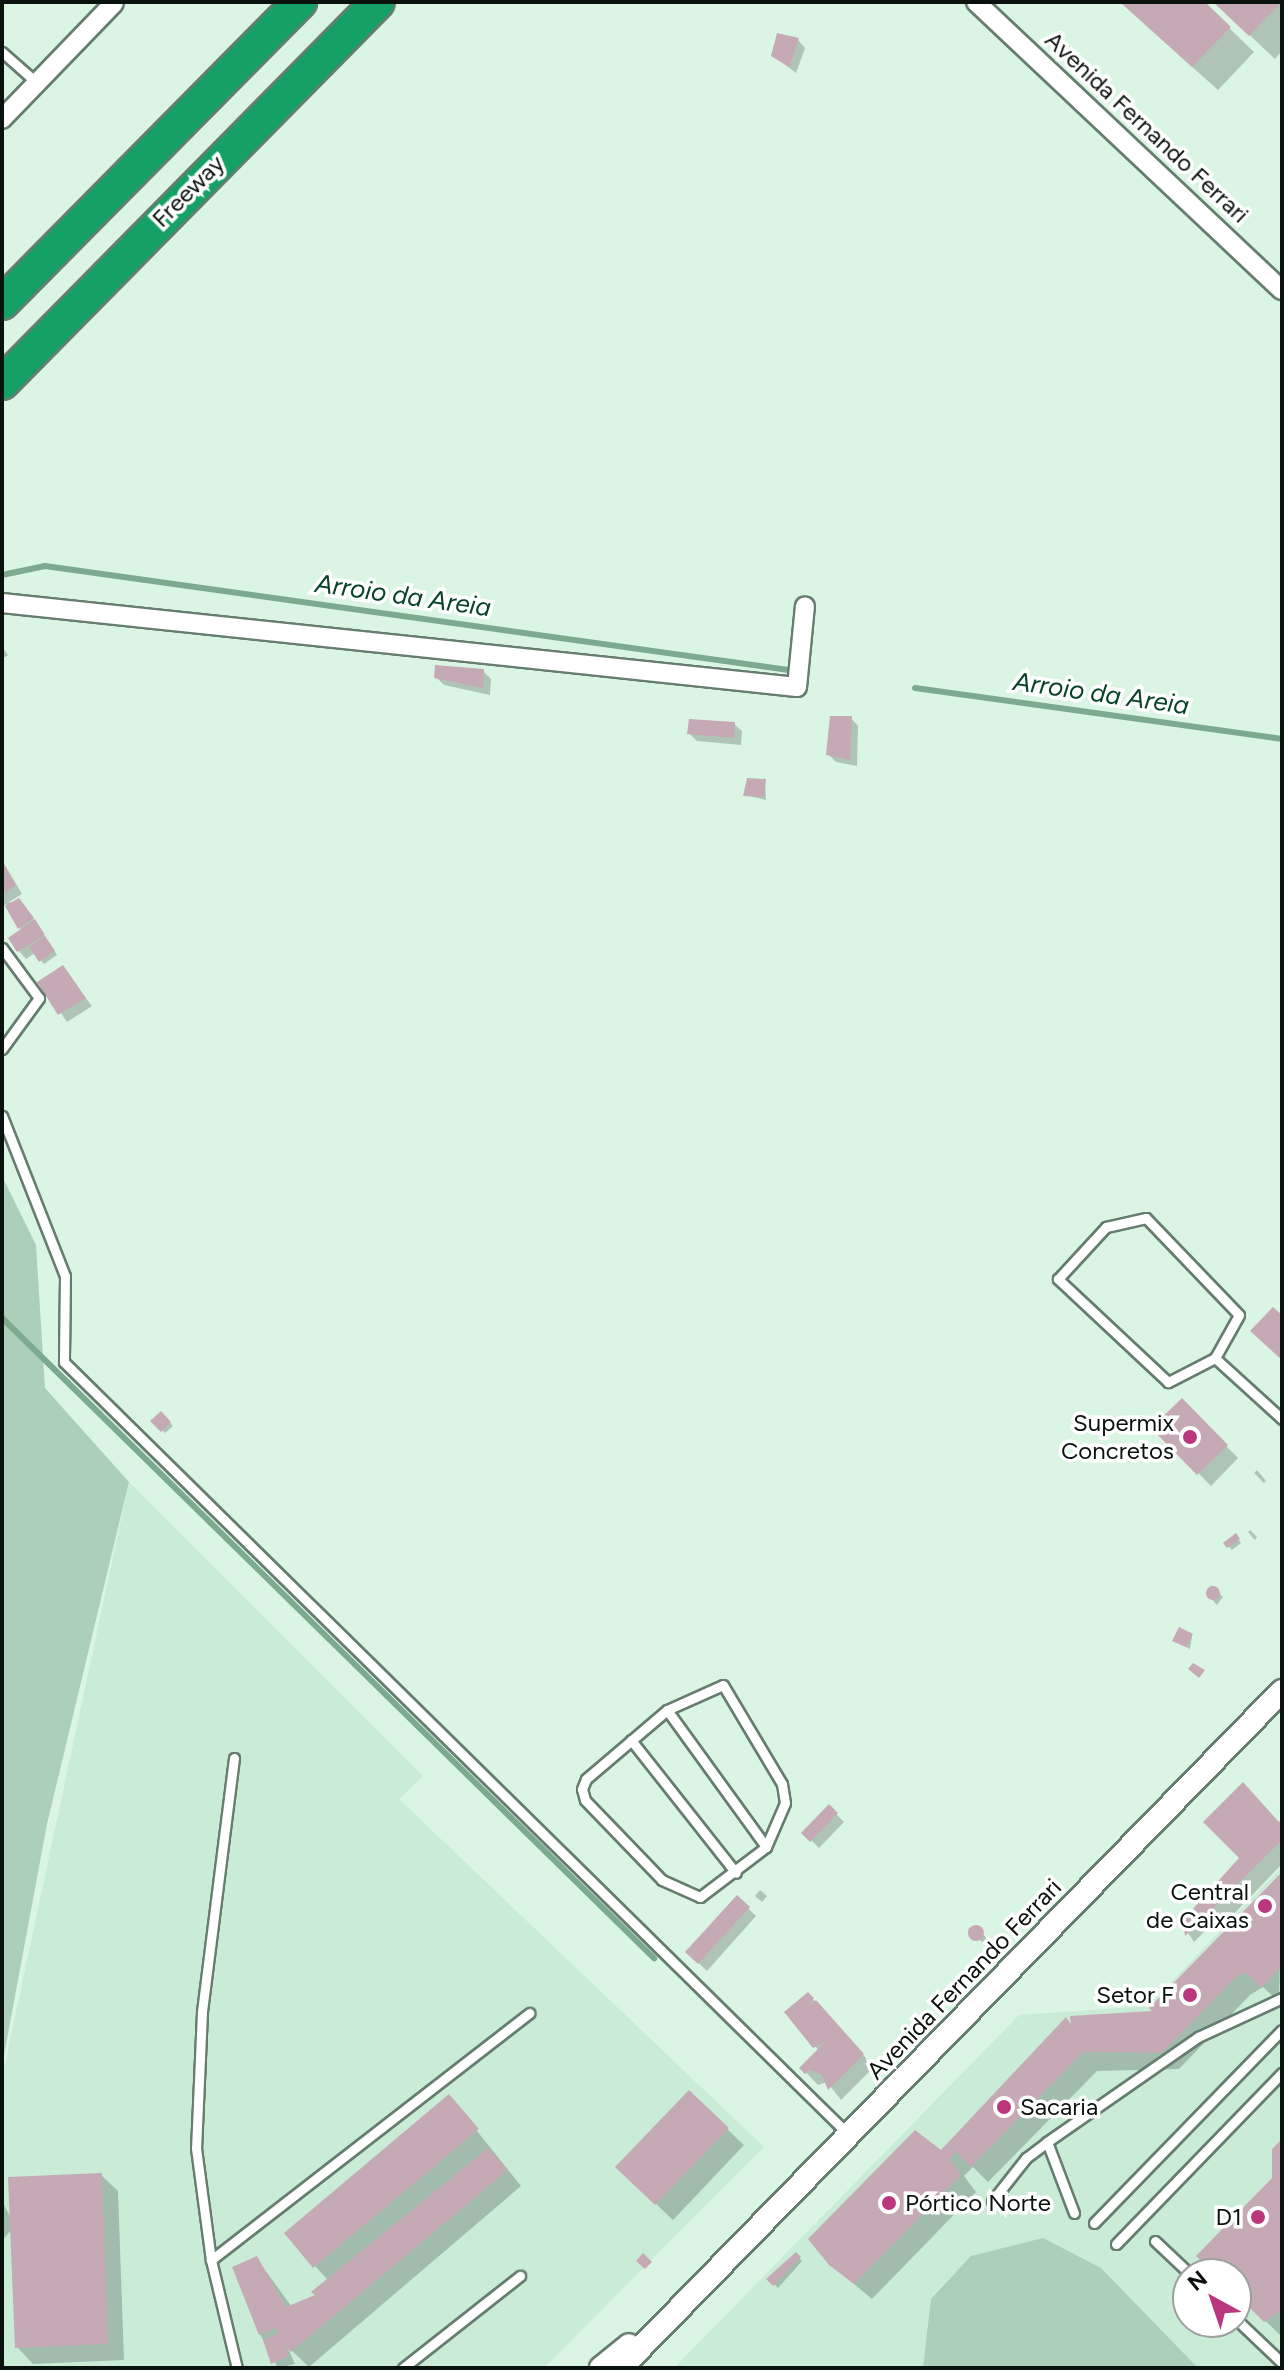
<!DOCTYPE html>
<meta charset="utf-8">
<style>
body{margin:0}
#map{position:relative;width:1284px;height:2370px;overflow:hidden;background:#dbf5e4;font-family:Figtree,sans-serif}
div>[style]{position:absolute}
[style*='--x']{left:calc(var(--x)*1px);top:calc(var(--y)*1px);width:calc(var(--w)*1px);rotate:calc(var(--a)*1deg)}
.built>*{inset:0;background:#caecd7}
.green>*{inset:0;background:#abcfb9}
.shadow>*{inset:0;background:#0003}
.stream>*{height:6px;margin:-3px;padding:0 3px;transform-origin:3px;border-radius:3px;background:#7da98e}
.building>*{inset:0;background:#c5aab5}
.round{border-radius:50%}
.roads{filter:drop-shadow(2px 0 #667d6f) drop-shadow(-2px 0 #667d6f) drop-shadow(0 2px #667d6f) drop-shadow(0 -2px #667d6f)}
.service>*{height:9px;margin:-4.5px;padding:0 4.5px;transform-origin:4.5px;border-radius:4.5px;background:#fff}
.minor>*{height:18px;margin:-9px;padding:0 9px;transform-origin:9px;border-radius:9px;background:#fff}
.tertiary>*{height:22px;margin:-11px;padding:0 11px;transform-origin:11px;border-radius:11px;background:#fff}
.motorway>*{height:32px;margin:-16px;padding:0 16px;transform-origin:16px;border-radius:16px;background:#15a166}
.dots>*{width:22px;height:22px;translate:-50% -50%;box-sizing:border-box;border:4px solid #fff;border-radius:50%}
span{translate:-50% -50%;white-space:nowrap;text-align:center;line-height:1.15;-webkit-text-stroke:7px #fff;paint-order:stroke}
.street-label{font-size:24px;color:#0a120d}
.poi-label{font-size:24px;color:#0a120d}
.right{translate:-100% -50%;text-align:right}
.left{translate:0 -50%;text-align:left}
.water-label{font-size:26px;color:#084228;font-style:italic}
.frame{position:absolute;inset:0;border:4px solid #0a120d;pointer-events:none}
.north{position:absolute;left:1172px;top:2258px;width:80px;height:80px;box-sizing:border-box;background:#fff;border:2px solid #9da09e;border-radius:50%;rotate:320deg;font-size:22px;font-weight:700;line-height:32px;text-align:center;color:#0a120d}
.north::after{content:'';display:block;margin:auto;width:28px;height:36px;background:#ba377e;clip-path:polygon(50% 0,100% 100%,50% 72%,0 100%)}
</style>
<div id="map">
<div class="built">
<div style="clip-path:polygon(129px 1482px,423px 1776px,399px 1799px,764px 2147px,544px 2368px,2px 2368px,2px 2077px)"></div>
<div style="clip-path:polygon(evenodd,1282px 1867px,1282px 2368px,674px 2368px,1019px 2015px,1148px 2006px,1282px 1867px,1188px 2274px,1236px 2274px,1236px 2322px,1188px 2322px,1188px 2274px)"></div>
</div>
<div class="green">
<div style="clip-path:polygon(2px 1176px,36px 1245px,45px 1388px,129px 1482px,47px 1824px,2px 2066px)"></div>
<div style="clip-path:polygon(1043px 2238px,1101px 2268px,1198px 2368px,923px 2368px,931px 2299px,971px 2256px)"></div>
</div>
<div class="shadow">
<div style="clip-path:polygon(1120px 2px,1202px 2px,1254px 52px,1218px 90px)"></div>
<div style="clip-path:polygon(1215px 2px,1282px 2px,1282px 51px,1275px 59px)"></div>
<div style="clip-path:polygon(798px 40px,805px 48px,796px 73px,774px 56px)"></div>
<div style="clip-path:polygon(2px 647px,8px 655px,2px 659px)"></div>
<div style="clip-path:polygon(483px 671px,491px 679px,490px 695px,444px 685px,436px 677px)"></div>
<div style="clip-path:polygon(851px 718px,858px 726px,857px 766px,836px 762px,828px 754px)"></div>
<div style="clip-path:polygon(734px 724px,742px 731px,741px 745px,697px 741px,689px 733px)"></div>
<div style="clip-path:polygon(765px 781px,766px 800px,745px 795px)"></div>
<div style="clip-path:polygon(2px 860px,22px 894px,9px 902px,26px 908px,57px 955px,44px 964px,35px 953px,26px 959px,19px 951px,21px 930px,6px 904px,2px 907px)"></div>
<div style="clip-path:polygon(63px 968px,92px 1006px,67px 1022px,40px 982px)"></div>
<div style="clip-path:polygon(1182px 1401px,1238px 1458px,1211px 1486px,1154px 1428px)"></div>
<div style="clip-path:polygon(161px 1414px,173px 1426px,165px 1433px,153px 1421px)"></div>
<div style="clip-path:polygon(1257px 1470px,1266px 1481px,1264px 1483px,1254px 1473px)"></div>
<div style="clip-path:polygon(1250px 1530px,1257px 1537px,1255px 1540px,1248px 1532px)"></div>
<div style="clip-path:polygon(1236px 1536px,1241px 1543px,1232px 1550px,1226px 1543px)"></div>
<div style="clip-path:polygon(1211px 1585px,1223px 1597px,1217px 1605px,1207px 1594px)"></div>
<div style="clip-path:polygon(1192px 1636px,1190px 1649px,1174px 1641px)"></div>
<div style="clip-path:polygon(829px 1807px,844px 1822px,819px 1848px,804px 1833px)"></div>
<div style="clip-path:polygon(1282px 1822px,1282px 1864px,1230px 1918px,1224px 1912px,1194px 1942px,1184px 1927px)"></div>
<div style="clip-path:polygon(1282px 1875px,1279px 2002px,1263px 1987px,1250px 1995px,1179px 2069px,1097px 2071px,988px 2182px,973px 2167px,964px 2176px,976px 2192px,872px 2299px,830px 2264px,1073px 2026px,1156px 2013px)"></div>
<div style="clip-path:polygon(760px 1890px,767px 1896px,762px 1902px,755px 1896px)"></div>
<div style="clip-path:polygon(737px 1898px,756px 1916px,707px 1971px,687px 1952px)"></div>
<div style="clip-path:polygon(976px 1926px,979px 1929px,988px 1940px,982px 1942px,968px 1929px)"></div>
<div style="clip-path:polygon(808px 1994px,874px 2067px,841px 2100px,827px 2082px,818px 2085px,802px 2068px,819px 2051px,786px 2012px)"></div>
<div style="clip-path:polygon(689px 2093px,744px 2145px,673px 2220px,634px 2183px)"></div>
<div style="clip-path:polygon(449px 2096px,521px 2186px,309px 2367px,287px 2346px,295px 2364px,278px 2368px,260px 2334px,257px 2259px,292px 2307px,318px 2295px,328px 2280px,315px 2266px)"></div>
<div style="clip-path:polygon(1282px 2142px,1282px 2337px,1236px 2292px,1236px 2274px,1217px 2274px,1274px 2178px)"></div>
<div style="clip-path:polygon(101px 2175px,118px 2191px,124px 2360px,33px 2364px,17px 2347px,12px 2229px,2px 2241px,2px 2201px,12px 2220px)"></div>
<div style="clip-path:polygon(796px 2255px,802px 2261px,778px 2288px,769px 2279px)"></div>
</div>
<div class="stream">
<div style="--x:2;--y:575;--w:44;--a:-11.8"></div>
<div style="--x:45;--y:566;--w:758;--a:7.96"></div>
<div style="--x:915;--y:688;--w:371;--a:7.9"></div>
<div style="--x:2;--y:1318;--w:914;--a:44.47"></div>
</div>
<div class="building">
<div style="clip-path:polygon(1120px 2px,1205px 2px,1231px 27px,1192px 67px)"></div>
<div style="clip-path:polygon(1213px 2px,1282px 2px,1249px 36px)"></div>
<div style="clip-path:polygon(777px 33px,799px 38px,789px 67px,771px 56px)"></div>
<div style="clip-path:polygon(435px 665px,484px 669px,483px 688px,434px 678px)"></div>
<div style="clip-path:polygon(830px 716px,852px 716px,850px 760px,826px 755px)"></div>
<div style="clip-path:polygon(689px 719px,735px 722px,734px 738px,687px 734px)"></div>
<div style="clip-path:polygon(747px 778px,766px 779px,764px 797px,743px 796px)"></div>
<div style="clip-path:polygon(4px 865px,16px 885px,2px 894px,2px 867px)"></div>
<div style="clip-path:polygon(19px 898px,34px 918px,18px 929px,5px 906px)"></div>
<div style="clip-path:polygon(35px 919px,45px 935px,17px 952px,8px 938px)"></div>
<div style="clip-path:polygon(45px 936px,55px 951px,39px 962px,29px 947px)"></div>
<div style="clip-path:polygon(63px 965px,86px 998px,58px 1015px,37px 982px)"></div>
<div style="clip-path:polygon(1273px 1307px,1282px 1315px,1282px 1360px,1250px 1331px)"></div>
<div style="clip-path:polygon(1182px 1398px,1228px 1445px,1197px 1475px,1151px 1428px)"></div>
<div style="clip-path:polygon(161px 1411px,171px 1422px,161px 1432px,150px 1421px)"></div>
<div style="clip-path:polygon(1236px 1533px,1240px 1539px,1227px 1548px,1223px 1543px)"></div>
<div class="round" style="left:1206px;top:1586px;width:14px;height:14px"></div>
<div style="clip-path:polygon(1179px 1627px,1193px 1634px,1186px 1647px,1172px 1641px)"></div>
<div style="clip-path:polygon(1193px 1663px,1205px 1670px,1199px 1678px,1188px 1669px)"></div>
<div style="clip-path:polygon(1243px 1782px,1279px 1822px,1282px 1819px,1282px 1840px,1185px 1936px,1183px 1920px,1239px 1858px,1203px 1822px)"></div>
<div style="clip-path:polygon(829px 1804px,838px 1813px,810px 1842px,801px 1833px)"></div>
<div style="clip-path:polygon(1282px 1872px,1282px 1966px,1261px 1988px,1245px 1972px,1234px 1979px,1162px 2053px,1083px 2052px,971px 2167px,956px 2152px,949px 2159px,961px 2175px,854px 2284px,829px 2265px,808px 2239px,915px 2130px,941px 2150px,1066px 2017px,1071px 2024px,1070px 2016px,1152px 2011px,1149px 2008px)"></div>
<div style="clip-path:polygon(737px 1895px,750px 1907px,698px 1964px,685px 1952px)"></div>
<div class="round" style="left:968px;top:1925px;width:16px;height:16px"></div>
<div style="clip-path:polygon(808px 1992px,814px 1998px,808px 2006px,816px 2000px,864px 2054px,828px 2090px,822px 2075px,810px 2070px,805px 2074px,799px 2068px,825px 2042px,813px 2048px,784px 2012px)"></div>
<div style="clip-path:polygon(689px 2090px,729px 2128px,655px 2205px,615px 2167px)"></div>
<div style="clip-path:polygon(449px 2094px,479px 2129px,313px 2268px,284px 2233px)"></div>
<div style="clip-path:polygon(1282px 2139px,1282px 2310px,1264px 2322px,1236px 2294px,1236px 2274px,1215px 2274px,1196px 2256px,1272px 2178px,1272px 2149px)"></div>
<div style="clip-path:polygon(488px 2148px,507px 2169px,502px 2175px,291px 2352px,284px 2344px,289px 2356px,271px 2364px,263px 2340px,278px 2333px,275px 2328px,259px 2335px,232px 2267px,257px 2256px,286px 2307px,315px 2295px,311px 2292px)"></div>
<div style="clip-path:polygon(102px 2173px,108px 2344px,15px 2348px,8px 2177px)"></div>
<div style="clip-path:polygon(796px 2252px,801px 2257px,773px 2286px,766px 2279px)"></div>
<div style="clip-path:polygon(643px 2253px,652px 2262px,645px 2269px,636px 2261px)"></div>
</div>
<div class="roads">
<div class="service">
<div style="--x:2;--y:52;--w:47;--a:41.5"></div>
<div style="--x:2;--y:948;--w:62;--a:53.5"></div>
<div style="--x:39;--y:998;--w:63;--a:126"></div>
<div style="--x:2;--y:1116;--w:172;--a:68.5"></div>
<div style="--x:65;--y:1276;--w:86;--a:90.7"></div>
<div style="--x:64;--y:1362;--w:1100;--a:44.56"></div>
<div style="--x:1146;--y:1218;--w:134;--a:46.2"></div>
<div style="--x:1239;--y:1315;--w:49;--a:119.2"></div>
<div style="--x:1215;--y:1358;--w:53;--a:152.9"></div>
<div style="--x:1168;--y:1382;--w:151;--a:-136.9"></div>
<div style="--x:1058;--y:1279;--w:71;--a:-47.3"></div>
<div style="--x:1106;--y:1227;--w:41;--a:-12.7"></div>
<div style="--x:1215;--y:1358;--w:91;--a:42.3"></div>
<div style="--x:723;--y:1685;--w:115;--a:59.2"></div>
<div style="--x:782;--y:1784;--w:19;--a:81"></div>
<div style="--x:785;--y:1803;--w:48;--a:113.4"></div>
<div style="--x:766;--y:1847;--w:83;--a:142.9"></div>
<div style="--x:700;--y:1897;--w:42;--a:-155.9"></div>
<div style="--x:662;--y:1880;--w:111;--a:-133.9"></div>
<div style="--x:585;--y:1800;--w:11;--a:-105"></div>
<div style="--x:582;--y:1789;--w:11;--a:-68"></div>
<div style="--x:586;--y:1779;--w:106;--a:-40.4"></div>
<div style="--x:667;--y:1710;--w:61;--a:-24.1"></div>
<div style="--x:667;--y:1710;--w:169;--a:54.1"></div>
<div style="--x:631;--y:1740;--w:169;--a:51.7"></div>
<div style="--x:234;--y:1758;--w:256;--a:97.2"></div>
<div style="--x:202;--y:2012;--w:136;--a:92.5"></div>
<div style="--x:196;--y:2148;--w:113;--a:82.4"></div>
<div style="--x:211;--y:2260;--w:111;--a:76.5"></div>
<div style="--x:992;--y:2201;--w:55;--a:-51.7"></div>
<div style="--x:1026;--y:2158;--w:26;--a:-37"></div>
<div style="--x:1074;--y:2213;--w:76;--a:-110.8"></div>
<div style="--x:1047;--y:2142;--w:184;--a:-34.8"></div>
<div style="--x:1198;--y:2037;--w:93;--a:-24.9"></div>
<div style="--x:1094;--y:2223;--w:269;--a:-45.8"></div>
<div style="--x:1155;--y:2241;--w:48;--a:43.3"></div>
<div style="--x:1116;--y:2244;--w:238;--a:-45.9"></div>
<div style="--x:211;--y:2260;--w:403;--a:-37.8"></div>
<div style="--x:1236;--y:2319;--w:64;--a:43.7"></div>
<div style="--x:403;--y:2368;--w:149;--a:-38.2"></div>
</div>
<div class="minor">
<div style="--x:976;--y:2;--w:420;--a:43.3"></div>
<div style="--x:2;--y:119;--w:161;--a:-46"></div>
<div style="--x:2;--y:603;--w:799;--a:6.03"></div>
<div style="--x:797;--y:687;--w:81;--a:-84.4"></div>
</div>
<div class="tertiary">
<div style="--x:601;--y:2368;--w:36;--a:-39"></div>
<div style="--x:621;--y:2368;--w:946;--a:-45.69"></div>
</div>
<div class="motorway">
<div style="--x:2;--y:303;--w:424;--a:-45.3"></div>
<div style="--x:2;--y:383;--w:535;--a:-45.38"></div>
</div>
</div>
<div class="dots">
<div style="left:1190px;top:1437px;background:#ba377e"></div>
<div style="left:1265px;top:1906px;background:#ba377e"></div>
<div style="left:1190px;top:1995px;background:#ba377e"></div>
<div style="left:1004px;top:2107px;background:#ba377e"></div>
<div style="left:889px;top:2203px;background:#ba377e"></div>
<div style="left:1258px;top:2217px;background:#ba377e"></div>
</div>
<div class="street-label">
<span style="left:1147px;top:127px;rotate:43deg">Avenida Fernando Ferrari</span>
<span style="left:188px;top:191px;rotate:-45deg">Freeway</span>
<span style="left:964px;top:1979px;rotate:-46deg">Avenida Fernando Ferrari</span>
</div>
<div class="poi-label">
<span class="right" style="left:1174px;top:1437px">Supermix<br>Concretos</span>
<span class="right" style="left:1249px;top:1906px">Central<br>de Caixas</span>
<span class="right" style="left:1174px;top:1995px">Setor F</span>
<span class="left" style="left:1020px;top:2107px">Sacaria</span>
<span class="left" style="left:905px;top:2203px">Pórtico Norte</span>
<span class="right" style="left:1242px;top:2217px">D1</span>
</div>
<div class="water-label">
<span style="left:403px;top:596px;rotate:8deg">Arroio da Areia</span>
<span style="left:1101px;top:694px;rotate:8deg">Arroio da Areia</span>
</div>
<div class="frame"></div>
<div class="north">N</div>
</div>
